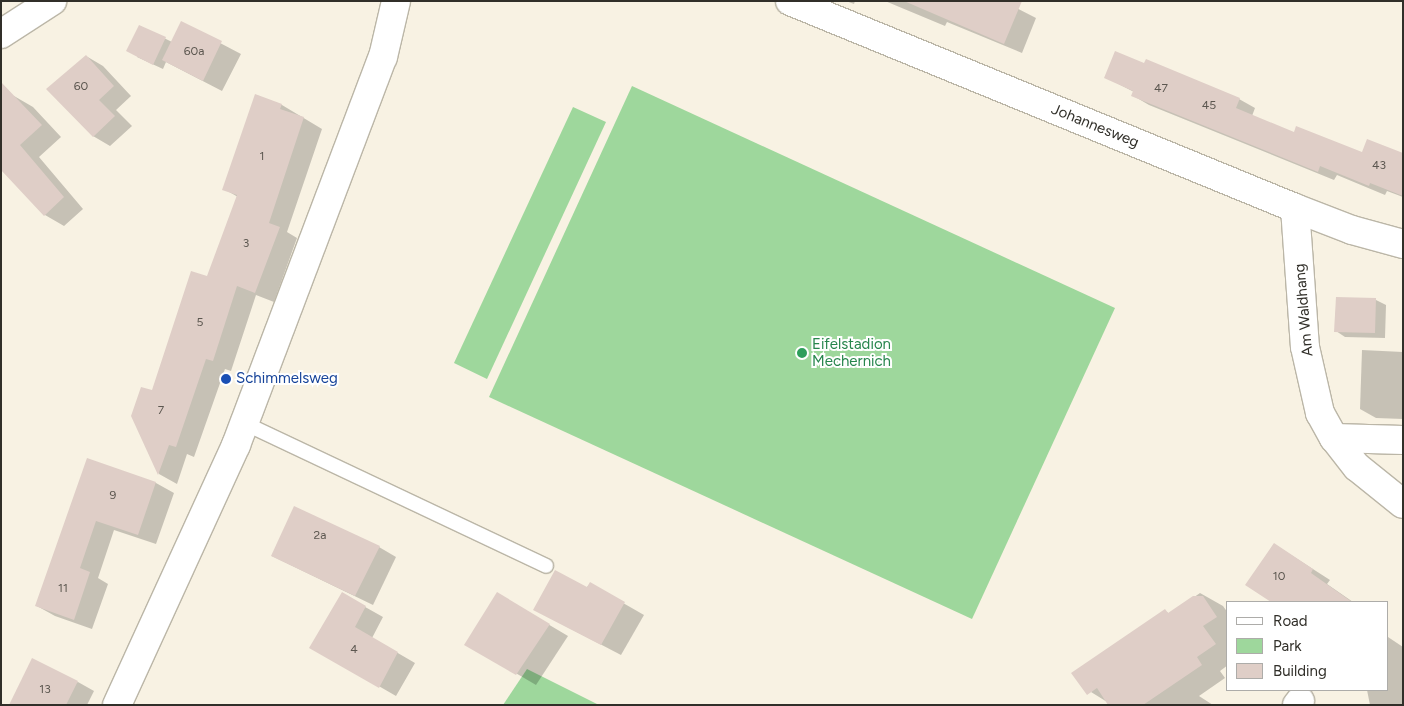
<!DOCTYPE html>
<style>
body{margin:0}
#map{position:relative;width:1404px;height:706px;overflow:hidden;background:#f8f2e3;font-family:Figtree,sans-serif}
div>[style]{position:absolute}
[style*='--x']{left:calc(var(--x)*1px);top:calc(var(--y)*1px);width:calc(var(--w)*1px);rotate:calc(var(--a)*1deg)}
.green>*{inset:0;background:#9ed79c}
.shadow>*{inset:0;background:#0003}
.building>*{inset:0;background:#dfcec7}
.roads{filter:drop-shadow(1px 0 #bbb6a7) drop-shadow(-1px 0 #bbb6a7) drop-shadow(0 1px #bbb6a7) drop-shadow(0 -1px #bbb6a7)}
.lane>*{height:14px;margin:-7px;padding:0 7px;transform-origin:7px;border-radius:7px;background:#fff}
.street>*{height:28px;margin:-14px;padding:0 14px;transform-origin:14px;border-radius:14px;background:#fff}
.secondary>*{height:28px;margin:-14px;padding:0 14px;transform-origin:14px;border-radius:14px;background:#fff}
.dots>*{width:14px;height:14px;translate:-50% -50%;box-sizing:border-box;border:2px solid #fff;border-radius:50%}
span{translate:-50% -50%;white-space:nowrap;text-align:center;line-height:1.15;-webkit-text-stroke:4px #fff;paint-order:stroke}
.number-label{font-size:12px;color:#5c5750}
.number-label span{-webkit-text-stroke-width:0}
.street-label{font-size:15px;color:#312f29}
.leisure-label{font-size:15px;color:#27864d}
.left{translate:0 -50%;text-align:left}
.transit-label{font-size:15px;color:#164399}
.frame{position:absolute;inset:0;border:2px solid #312f29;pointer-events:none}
.legend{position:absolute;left:1226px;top:601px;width:162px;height:90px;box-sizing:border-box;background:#fff;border:1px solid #adaca9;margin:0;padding:6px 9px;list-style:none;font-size:15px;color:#312f29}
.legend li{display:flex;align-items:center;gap:10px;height:25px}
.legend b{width:25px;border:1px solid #adaca9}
</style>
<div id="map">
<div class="green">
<div style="clip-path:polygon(632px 86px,1115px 308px,972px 619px,489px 397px)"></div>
<div style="clip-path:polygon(573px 107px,606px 122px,487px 379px,454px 363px)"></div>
<div style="clip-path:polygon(527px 669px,599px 705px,503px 705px)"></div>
</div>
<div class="shadow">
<div style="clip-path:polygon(846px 1px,855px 1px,854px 4px)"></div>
<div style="clip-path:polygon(885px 1px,1003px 1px,1036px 18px,1022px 53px,947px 22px,945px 26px)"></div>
<div style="clip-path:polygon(182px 23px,241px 54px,222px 91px,166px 62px,163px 69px,137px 57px,140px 26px,172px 42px)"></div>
<div style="clip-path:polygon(86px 56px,103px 66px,131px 96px,116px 110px,132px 126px,110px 146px,93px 136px)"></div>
<div style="clip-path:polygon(1105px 77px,1239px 99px,1255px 108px,1252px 116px,1294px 134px,1362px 154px,1403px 154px,1403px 197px,1387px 191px,1385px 195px,1337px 175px,1334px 180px,1149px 105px,1132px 95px,1134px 92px)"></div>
<div style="clip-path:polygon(256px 95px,282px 105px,322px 129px,287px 232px,297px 238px,274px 302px,256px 295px,231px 371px,225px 369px,194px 457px,187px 454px,177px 484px,159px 474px,133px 416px,153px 392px,208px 278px,238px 197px,224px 189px)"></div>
<div style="clip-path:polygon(14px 96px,33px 107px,61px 137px,39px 157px,83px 209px,64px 226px,45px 215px,1px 146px)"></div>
<div style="clip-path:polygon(1337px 298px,1376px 300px,1386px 305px,1385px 338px,1345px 337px,1336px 331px)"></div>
<div style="clip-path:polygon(1362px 350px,1403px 352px,1403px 419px,1376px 418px,1360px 409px)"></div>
<div style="clip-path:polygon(88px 460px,156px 483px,174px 493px,156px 544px,114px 530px,98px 578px,108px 584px,92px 629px,55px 616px,37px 606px)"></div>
<div style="clip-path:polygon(1274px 544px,1330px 580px,1327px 584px,1353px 602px,1273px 602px,1247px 584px)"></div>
<div style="clip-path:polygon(379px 547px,396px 557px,373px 605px,272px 556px)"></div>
<div style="clip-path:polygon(590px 584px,644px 615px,621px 655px,554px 620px)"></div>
<div style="clip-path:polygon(1200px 593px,1223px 606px,1228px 613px,1228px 638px,1226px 640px,1228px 643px,1228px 665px,1220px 671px,1225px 678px,1199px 696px,1213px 705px,1112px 705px,1091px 692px,1165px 611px,1170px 614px)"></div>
<div style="clip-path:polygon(342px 594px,383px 617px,372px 638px,415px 663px,396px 696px,311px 647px)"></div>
<div style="clip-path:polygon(497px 594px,568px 636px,536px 685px,466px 644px)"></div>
<div style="clip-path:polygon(1388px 637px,1403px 647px,1403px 705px,1370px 705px,1367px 690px,1388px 690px)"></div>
<div style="clip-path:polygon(78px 682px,94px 691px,87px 705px,10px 705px)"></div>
</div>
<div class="building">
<div style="clip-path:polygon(904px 1px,1022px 1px,1004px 44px)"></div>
<div style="clip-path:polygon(181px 21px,222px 41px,203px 81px,162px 60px)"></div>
<div style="clip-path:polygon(139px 25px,166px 37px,153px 65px,126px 51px)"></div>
<div style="clip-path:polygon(1115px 51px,1144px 63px,1146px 59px,1240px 98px,1236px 108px,1294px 132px,1296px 126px,1362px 152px,1367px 139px,1403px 153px,1403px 196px,1370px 183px,1369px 186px,1320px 166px,1318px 172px,1131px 96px,1133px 91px,1104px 78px)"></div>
<div style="clip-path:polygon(86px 55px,114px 86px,99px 100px,115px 116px,93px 137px,46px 89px)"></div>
<div style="clip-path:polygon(1px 82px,42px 125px,20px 145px,64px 197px,44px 216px,1px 170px)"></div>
<div style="clip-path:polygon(255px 94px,282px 104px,280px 109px,304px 117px,269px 223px,280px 227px,255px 293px,237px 286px,213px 361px,206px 359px,176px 447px,169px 445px,158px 475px,131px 416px,141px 387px,152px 390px,191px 271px,207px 276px,237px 195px,222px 190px)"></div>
<div style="clip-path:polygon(1336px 297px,1376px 298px,1375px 333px,1334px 332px)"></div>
<div style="clip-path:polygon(87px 458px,156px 482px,138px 535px,96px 521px,80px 568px,90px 572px,74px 620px,35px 606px)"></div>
<div style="clip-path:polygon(294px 506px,380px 546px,355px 596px,271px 556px)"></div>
<div style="clip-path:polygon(1274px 543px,1313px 569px,1311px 573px,1352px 602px,1271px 602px,1245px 585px)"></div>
<div style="clip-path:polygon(555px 570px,587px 587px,590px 582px,625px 602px,601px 645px,533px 610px)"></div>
<div style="clip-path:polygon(342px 592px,366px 606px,355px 627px,398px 652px,379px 688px,309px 648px)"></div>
<div style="clip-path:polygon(497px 592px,550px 624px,516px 675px,464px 645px)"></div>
<div style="clip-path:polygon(1193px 596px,1203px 596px,1217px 617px,1203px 626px,1216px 644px,1197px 657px,1202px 665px,1143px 705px,1108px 705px,1097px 688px,1087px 695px,1071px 673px,1165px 609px,1168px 613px)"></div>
<div style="clip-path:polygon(32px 658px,78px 681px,66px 705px,9px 705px)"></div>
</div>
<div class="roads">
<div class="lane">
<div style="--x:244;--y:423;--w:334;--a:25.3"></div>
</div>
<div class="street">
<div style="--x:790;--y:1;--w:546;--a:22.29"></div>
<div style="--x:1295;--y:208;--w:61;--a:21.1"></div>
<div style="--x:1352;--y:230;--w:53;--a:15.4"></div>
<div style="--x:1;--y:34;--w:61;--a:-32.9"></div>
<div style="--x:1295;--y:208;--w:139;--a:85.9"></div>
<div style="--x:1305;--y:347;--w:68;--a:77.2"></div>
<div style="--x:1320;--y:413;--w:29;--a:61"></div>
<div style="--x:1334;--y:438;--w:37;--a:52"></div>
<div style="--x:1357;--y:467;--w:59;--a:38.8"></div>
<div style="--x:1334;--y:438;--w:69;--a:1.7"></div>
<div style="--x:1297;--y:705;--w:5;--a:-53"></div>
</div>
<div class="secondary">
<div style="--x:117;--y:705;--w:286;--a:-65.4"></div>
<div style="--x:236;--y:445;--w:415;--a:-69.3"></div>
<div style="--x:383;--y:57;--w:57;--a:-76.9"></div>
</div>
</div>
<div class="dots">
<div style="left:802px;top:353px;background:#2e9e5b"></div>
<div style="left:226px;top:379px;background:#1a4fb4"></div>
</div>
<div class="number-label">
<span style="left:194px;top:52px">60a</span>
<span style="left:81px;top:87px">60</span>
<span style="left:1161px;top:89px">47</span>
<span style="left:1209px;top:106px">45</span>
<span style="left:262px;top:157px">1</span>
<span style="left:1379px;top:166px">43</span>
<span style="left:246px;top:244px">3</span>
<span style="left:200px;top:323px">5</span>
<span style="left:161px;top:411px">7</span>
<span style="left:113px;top:496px">9</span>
<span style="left:320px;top:536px">2a</span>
<span style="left:1279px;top:577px">10</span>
<span style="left:63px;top:589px">11</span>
<span style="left:354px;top:650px">4</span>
<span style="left:45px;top:690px">13</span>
</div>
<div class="street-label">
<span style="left:1095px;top:126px;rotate:22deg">Johannesweg</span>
<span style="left:1304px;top:310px;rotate:-95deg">Am Waldhang</span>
</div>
<div class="leisure-label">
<span class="left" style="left:812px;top:353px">Eifelstadion<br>Mechernich</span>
</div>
<div class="transit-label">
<span class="left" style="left:236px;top:379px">Schimmelsweg</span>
</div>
<div class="frame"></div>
<ul class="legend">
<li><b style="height:6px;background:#fff"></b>Road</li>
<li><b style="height:14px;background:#9ed79c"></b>Park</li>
<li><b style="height:14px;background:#dfcec7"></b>Building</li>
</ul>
</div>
